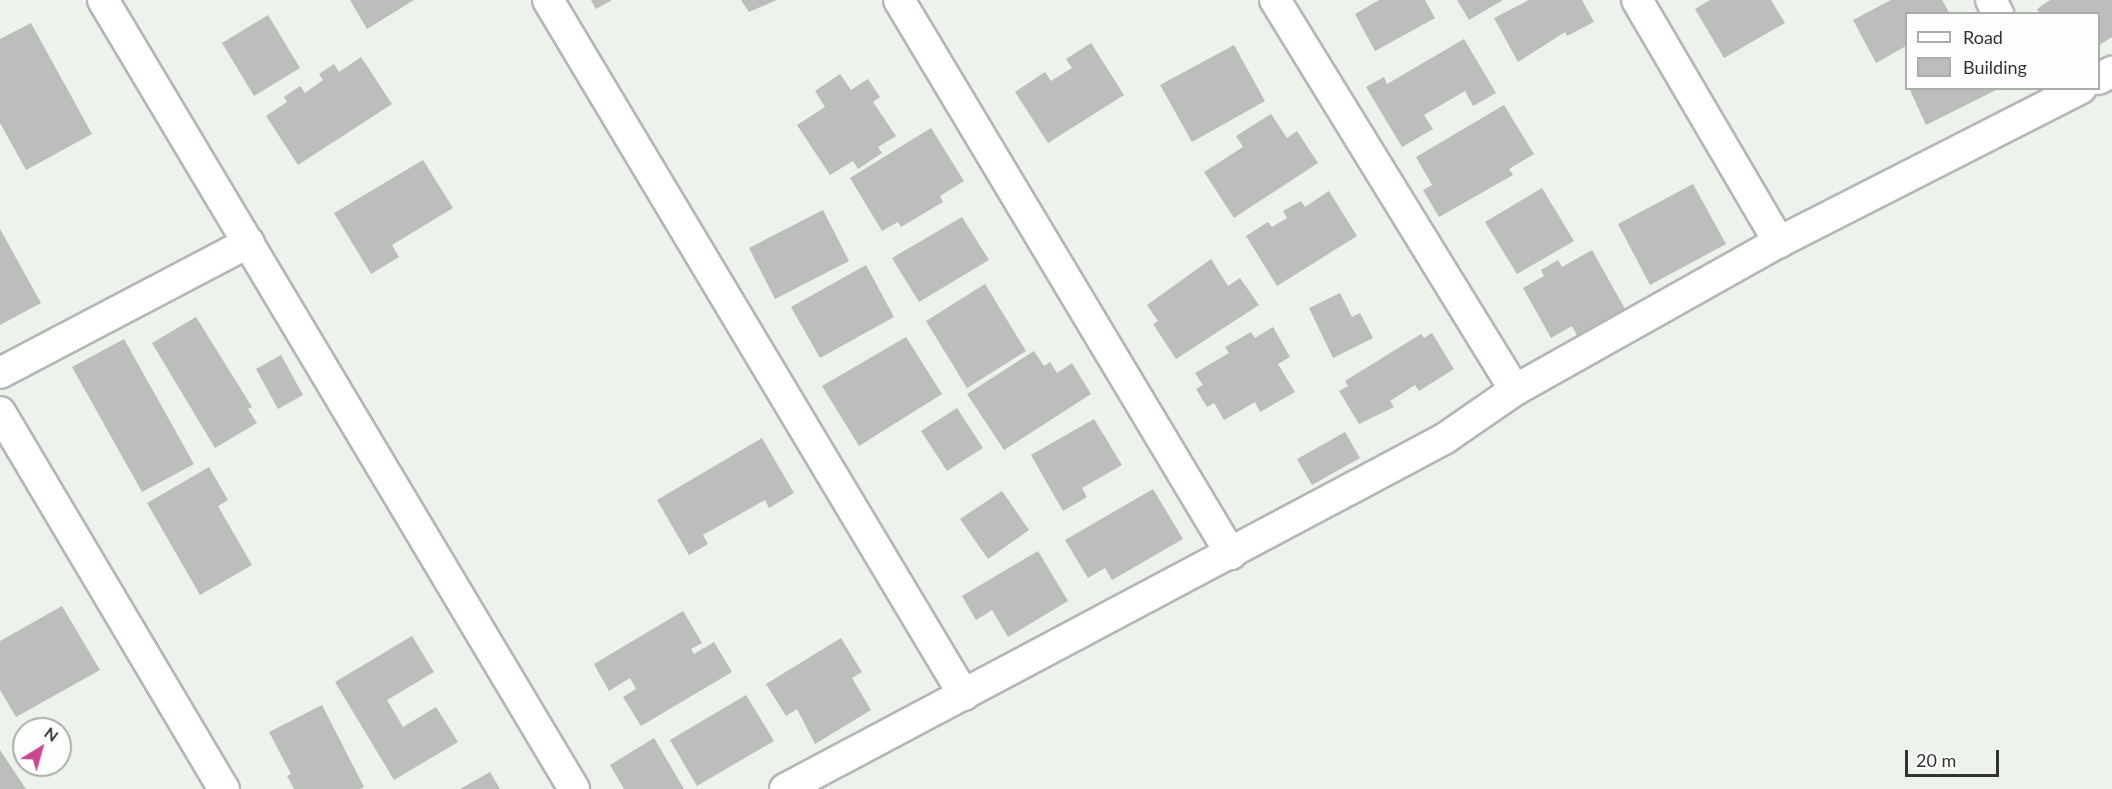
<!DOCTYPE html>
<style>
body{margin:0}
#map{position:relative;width:2112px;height:789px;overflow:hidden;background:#eef2ed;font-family:Lato,sans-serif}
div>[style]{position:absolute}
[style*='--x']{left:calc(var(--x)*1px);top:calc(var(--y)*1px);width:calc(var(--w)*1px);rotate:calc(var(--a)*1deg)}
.building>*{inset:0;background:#bbbeba}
.roads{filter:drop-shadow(2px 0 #b4b8b4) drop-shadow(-2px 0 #b4b8b4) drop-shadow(0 2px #b4b8b4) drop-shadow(0 -2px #b4b8b4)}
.minor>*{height:30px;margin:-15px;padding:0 15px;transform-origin:15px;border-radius:15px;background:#fff}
span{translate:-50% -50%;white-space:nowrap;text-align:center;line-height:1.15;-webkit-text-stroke:4.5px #fcfffb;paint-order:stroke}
.legend{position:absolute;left:1905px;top:12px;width:195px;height:78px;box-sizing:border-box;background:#fcfffb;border:2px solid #abadaa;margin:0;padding:8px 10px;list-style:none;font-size:18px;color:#323331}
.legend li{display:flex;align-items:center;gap:12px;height:30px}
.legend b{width:30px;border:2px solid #abadaa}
.north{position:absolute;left:12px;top:717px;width:60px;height:60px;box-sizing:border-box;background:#fcfffb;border:2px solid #abadaa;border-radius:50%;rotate:37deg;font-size:16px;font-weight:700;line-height:24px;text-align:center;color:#323331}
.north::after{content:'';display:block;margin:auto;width:21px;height:27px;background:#cb478d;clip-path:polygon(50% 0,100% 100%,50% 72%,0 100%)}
.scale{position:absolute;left:1905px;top:750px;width:94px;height:27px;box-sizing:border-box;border:3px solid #323331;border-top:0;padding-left:8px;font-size:18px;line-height:21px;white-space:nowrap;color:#323331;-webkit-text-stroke:4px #fcfffb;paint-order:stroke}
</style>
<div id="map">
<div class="building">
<div style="clip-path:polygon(350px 0,414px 0,367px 29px)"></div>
<div style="clip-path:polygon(591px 0,612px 0,596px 9px)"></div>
<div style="clip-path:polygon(741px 0,777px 0,749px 12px)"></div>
<div style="clip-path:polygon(1379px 0,1425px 0,1435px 18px,1375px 51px,1355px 14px)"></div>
<div style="clip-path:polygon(1457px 0,1503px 0,1469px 20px)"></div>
<div style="clip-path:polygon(1529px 0,1582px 0,1594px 22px,1567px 36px,1565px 32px,1518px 62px,1494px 18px)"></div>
<div style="clip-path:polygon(1710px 0,1771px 0,1785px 23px,1724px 58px,1695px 9px)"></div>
<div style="clip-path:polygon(1891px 0,1942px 0,1950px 14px,1906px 14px,1906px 46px,1876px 63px,1853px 20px)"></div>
<div style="clip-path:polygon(2050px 0,2112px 0,2112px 37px,2098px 46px,2098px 14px,2040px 14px,2037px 9px)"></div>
<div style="clip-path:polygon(268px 15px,300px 68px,254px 96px,222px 43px)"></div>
<div style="clip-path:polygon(31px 23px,92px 134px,26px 170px,0 123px,0 39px)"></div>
<div style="clip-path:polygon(1464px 39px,1496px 93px,1473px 106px,1465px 91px,1424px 115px,1433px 129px,1402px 147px,1366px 87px,1384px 77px,1387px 84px)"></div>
<div style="clip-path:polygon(1091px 43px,1124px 95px,1048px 143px,1015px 92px,1045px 72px,1051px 81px,1072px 68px,1066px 59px)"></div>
<div style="clip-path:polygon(1234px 45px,1265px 101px,1192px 142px,1160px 85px)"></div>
<div style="clip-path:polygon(361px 57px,392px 104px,298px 165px,266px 116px,287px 102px,284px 97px,300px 86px,305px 93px,323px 80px,319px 74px,334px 64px,339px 72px)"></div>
<div style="clip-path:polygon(840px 74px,851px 90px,868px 79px,880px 97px,873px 102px,896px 136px,878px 147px,882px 153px,858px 169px,853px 161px,830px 175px,797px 125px,825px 107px,815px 91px)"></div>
<div style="clip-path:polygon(1909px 88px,1996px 88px,1996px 90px,1926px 125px)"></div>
<div style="clip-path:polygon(1504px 105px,1534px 154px,1509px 169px,1513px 175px,1439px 217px,1423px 190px,1432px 185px,1416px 157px)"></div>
<div style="clip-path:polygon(1271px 114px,1287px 138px,1297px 131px,1318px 163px,1234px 218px,1204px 172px,1243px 147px,1236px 136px)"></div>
<div style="clip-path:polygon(931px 128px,964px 181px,940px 196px,943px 202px,901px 227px,898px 222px,882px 231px,850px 178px)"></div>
<div style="clip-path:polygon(423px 160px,453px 208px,392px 245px,399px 257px,371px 274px,334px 213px)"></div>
<div style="clip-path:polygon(1693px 184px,1726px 244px,1650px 285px,1618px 224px)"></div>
<div style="clip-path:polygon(1542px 188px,1574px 241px,1517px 274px,1485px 222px)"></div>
<div style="clip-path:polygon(1329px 191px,1357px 236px,1277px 286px,1246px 236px,1268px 222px,1272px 227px,1287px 218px,1283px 211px,1301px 201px,1305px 207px)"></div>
<div style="clip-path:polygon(823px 210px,849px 261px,775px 299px,749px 248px)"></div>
<div style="clip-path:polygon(962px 217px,989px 260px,919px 302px,892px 258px)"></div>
<div style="clip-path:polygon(0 229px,41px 303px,0 325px)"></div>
<div style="clip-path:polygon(1592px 250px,1629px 316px,1581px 343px,1572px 326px,1551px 338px,1523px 288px,1544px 276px,1541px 270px,1558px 260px,1562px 267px)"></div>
<div style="clip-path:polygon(1211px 259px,1228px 286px,1240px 278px,1259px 305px,1176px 359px,1153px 324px,1158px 321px,1147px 305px)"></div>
<div style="clip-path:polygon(866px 265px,894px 317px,820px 358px,791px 307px)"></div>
<div style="clip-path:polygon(985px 284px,1026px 351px,967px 388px,926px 321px)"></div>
<div style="clip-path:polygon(1340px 293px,1352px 317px,1360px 313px,1373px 338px,1333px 358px,1309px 308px)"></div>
<div style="clip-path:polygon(196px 317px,252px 407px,248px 409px,257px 423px,215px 448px,152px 343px)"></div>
<div style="clip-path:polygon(1273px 327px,1290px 357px,1278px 364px,1295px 392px,1260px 412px,1255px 402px,1224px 420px,1214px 403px,1207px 407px,1196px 389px,1203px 385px,1195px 373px,1229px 353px,1225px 347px,1251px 332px,1255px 338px)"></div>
<div style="clip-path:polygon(1432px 333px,1454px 369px,1419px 391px,1415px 385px,1390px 401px,1394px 407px,1359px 424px,1339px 391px,1348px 386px,1345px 381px,1421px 334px,1424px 338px)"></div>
<div style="clip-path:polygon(906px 337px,942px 394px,859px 446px,822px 386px)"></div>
<div style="clip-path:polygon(124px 339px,194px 464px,142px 492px,72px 367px)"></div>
<div style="clip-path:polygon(1034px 351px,1044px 366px,1050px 362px,1057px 373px,1072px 363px,1091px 394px,1004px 450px,967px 394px)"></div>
<div style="clip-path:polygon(281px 355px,303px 395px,278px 409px,256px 369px)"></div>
<div style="clip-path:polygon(957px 408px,983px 448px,947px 471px,921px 431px)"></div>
<div style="clip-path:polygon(1094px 419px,1122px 465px,1082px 488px,1087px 497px,1063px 511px,1031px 455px)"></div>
<div style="clip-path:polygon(1345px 432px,1360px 458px,1312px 485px,1297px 459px)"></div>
<div style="clip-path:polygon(762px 438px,794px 493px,769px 508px,765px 500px,703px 535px,708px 544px,689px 555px,657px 500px)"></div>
<div style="clip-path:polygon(209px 467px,228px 500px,218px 506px,252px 565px,200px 595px,147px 503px)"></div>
<div style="clip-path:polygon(1153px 489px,1183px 539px,1112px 580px,1105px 568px,1088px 578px,1065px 540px)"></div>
<div style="clip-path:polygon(1002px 491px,1029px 530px,988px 559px,960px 519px)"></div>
<div style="clip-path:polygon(1038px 551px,1068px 601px,1008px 637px,992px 610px,976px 620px,962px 596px)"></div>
<div style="clip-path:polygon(62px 606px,100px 670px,16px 717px,0 690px,0 641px)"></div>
<div style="clip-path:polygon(683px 611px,702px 643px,691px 649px,694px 654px,714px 642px,732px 672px,641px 726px,623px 697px,636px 689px,630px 678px,609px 691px,594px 664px)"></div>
<div style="clip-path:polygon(412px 636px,434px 672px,387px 700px,403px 727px,436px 707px,458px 742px,394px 780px,335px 682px)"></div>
<div style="clip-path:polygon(841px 638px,862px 672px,852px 678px,871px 710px,815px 744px,797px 709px,786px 716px,766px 684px)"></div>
<div style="clip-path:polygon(746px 695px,774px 741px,697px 786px,670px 740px)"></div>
<div style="clip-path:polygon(322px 705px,364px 787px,360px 789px,294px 789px,287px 776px,291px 774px,269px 732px)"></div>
<div style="clip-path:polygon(654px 738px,684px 789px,624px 789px,610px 765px)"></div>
<div style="clip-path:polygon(0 750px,26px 789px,0 789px)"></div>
<div style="clip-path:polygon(490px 772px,500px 789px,460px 789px)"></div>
</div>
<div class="roads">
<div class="minor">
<div style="--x:103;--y:0;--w:919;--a:59.16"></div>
<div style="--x:548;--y:0;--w:810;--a:59.1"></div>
<div style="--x:899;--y:0;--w:646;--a:59.07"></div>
<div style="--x:1275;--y:0;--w:458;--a:58.4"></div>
<div style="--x:1637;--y:0;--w:281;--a:59.6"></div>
<div style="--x:1991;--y:0;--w:16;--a:63"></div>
<div style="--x:2098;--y:79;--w:16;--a:-27"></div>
<div style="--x:0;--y:373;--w:281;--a:-27.7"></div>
<div style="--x:0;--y:412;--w:439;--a:59.3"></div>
<div style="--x:785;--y:789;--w:746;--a:-27.97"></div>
<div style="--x:1444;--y:439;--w:86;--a:-34.6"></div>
<div style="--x:1515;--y:390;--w:303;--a:-29.3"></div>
<div style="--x:1779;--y:242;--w:339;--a:-27"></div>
</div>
</div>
<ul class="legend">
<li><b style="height:8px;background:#fff"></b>Road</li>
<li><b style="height:16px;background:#bbbeba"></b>Building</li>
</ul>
<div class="north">N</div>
<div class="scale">20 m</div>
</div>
